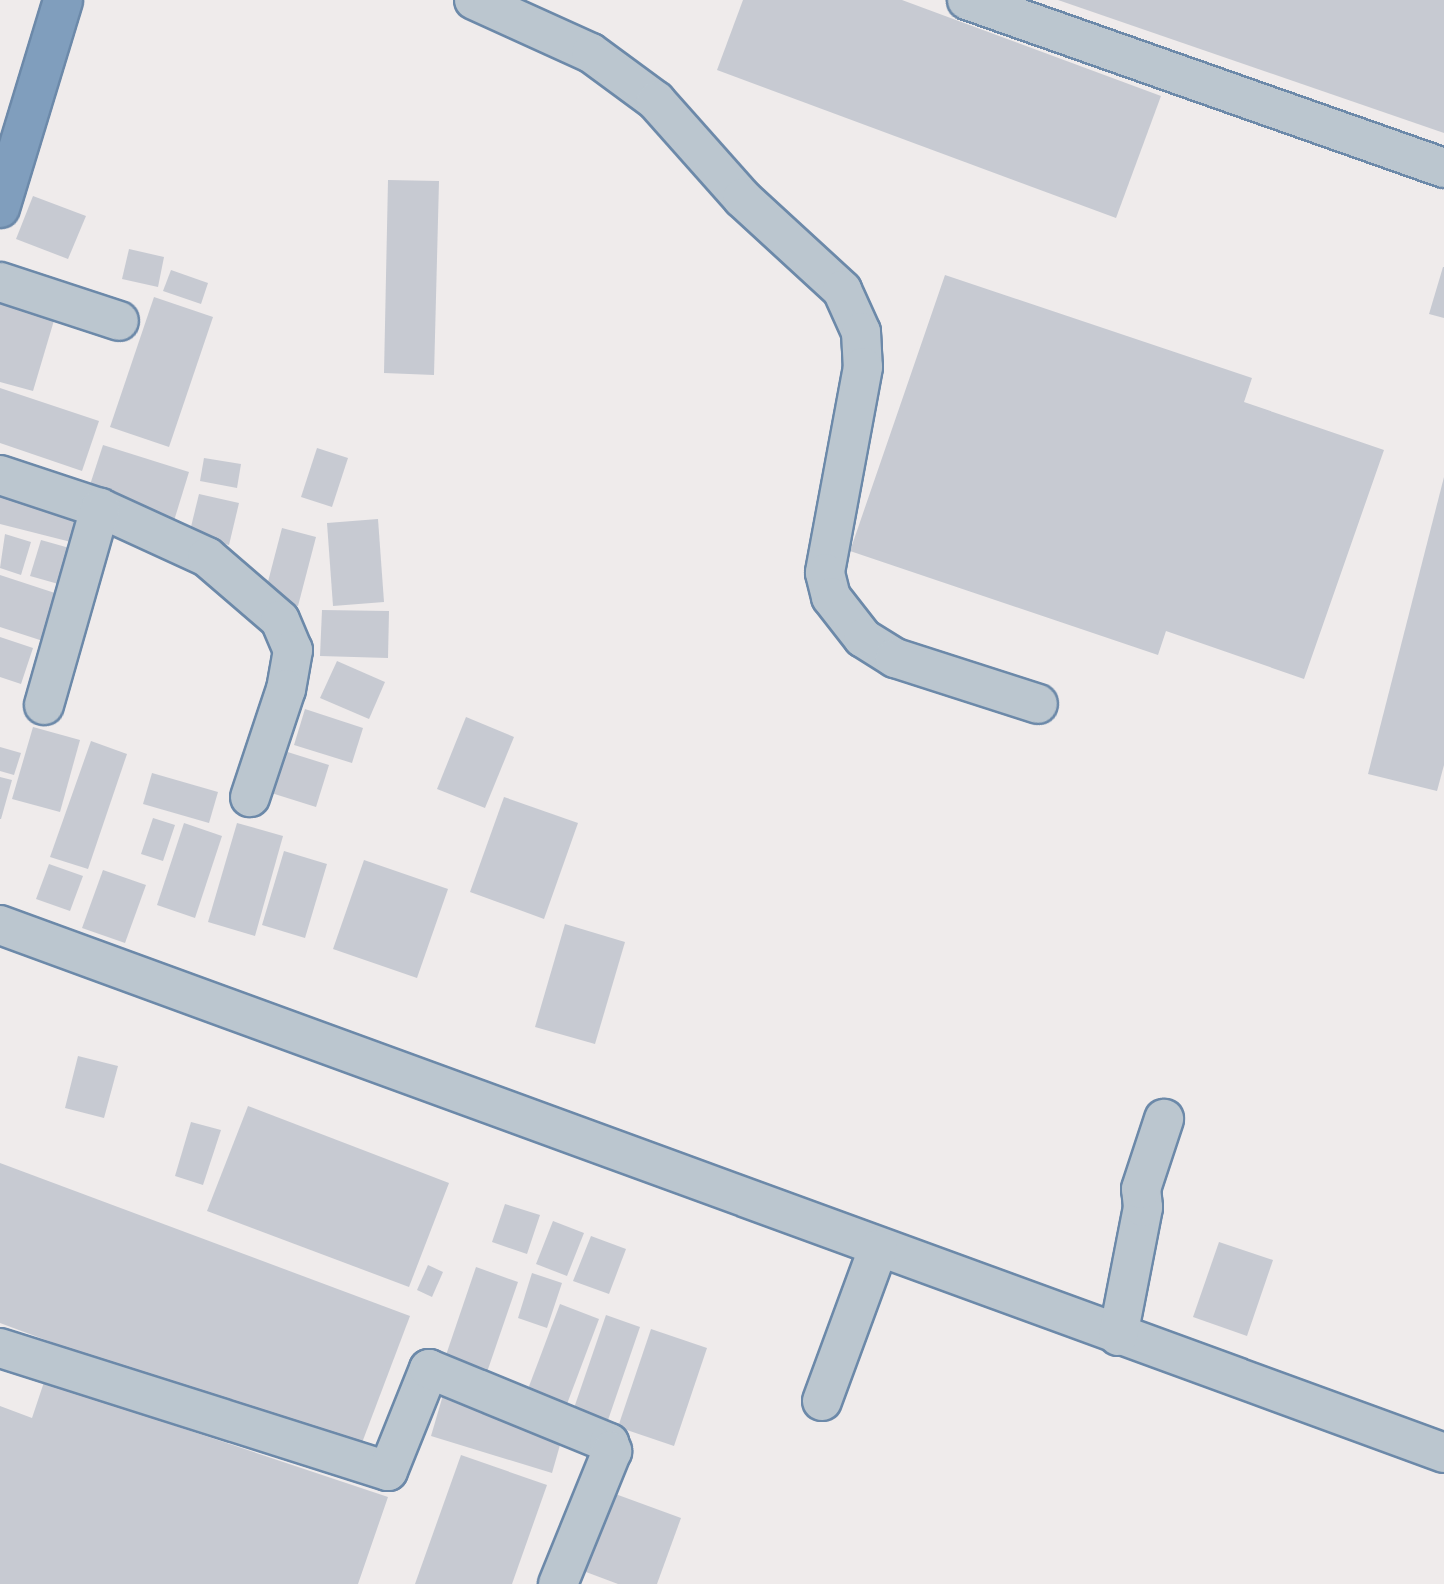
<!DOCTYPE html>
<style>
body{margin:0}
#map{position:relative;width:1444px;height:1584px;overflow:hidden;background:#efebeb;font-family:Inter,sans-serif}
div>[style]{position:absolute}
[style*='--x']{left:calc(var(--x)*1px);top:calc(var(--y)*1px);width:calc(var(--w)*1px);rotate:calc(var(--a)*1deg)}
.building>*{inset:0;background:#c7cad2}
.roads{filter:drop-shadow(2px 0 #6c89a9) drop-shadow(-2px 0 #6c89a9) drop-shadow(0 2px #6c89a9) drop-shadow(0 -2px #6c89a9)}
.minor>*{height:38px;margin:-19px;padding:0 19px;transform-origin:19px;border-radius:19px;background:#bbc6cf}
.highway>*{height:38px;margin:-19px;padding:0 19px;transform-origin:19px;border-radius:19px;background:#809ebd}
span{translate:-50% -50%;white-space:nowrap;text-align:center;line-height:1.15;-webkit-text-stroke:5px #fff;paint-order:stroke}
</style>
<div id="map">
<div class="building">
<div style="clip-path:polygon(743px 0,902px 0,1161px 96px,1116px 218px,717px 70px)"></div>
<div style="clip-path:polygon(1059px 0,1444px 0,1444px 133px,1058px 0)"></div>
<div style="clip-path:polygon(388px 180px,439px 181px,434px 375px,384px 373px)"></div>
<div style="clip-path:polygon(33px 196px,86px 216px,68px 259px,16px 239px)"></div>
<div style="clip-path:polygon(129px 249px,164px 257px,158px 287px,122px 279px)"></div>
<div style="clip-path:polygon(1443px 267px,1444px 267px,1444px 318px,1429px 314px)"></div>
<div style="clip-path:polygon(171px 270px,208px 283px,201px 304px,163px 291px)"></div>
<div style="clip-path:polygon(945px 275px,1252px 378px,1244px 402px,1384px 450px,1304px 679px,1166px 631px,1158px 655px,850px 551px)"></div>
<div style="clip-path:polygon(0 295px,58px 307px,33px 391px,0 382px)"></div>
<div style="clip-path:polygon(154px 297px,213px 317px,169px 447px,110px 427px)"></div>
<div style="clip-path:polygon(0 388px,99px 421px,82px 471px,0 443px)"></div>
<div style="clip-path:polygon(103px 445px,189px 472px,173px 524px,86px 497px)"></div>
<div style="clip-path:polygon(317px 448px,348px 458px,332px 507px,301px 497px)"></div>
<div style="clip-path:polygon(204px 458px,241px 464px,237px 488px,200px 481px)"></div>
<div style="clip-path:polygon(1444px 477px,1444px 765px,1437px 791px,1368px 774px)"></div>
<div style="clip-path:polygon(0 481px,81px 503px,71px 542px,0 524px)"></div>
<div style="clip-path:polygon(199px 494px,239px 503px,229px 545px,189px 535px)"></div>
<div style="clip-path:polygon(378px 519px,384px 602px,333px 606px,327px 523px)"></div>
<div style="clip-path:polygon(282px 528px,316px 537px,298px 606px,264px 597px)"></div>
<div style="clip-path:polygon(5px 534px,31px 542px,21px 575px,0 568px)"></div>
<div style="clip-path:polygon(41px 540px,73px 549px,62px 585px,30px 576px)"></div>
<div style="clip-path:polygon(0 575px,61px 595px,46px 642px,0 627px)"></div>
<div style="clip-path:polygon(322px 610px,389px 611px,388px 658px,320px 656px)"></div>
<div style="clip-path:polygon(0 637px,33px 648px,21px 684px,0 677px)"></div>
<div style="clip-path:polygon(337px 661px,385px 682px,369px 719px,320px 698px)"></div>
<div style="clip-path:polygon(305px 709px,363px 728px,352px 763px,294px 745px)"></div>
<div style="clip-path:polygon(466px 717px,514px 737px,485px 808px,437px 789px)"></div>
<div style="clip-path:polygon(33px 727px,80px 740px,60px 812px,12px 799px)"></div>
<div style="clip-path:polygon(91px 741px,127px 754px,88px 869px,50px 857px)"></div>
<div style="clip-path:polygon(0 747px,21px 753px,14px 775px,0 771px)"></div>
<div style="clip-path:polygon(278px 749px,329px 765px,316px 807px,265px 791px)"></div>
<div style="clip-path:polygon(152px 773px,218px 792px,209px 823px,143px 804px)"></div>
<div style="clip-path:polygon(0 777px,12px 780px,1px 819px,0 819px)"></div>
<div style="clip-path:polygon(504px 797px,578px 823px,544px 919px,470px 892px)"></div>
<div style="clip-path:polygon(153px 818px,175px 825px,163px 861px,141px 854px)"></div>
<div style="clip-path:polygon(184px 823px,222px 836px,195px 918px,157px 905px)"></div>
<div style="clip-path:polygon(237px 823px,283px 836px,255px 936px,208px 922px)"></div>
<div style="clip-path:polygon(284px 851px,327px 864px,305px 938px,262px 925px)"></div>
<div style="clip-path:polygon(364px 860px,448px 889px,417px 978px,333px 949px)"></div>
<div style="clip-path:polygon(49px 864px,83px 876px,70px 911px,36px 899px)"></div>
<div style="clip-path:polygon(103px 870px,146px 885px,125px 943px,82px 928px)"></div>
<div style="clip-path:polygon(565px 924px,625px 942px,595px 1044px,535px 1027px)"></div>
<div style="clip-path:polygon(78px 1056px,118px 1066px,104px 1118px,65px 1108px)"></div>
<div style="clip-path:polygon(248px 1106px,449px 1183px,409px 1287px,207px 1211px)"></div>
<div style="clip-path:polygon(191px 1122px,221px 1130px,203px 1185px,175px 1176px)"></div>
<div style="clip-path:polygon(0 1163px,410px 1316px,357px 1456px,0 1323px)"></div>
<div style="clip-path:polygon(505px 1204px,540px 1215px,527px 1254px,492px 1242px)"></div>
<div style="clip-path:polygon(553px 1221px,584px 1233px,567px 1276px,536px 1264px)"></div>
<div style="clip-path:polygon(591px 1236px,626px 1249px,609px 1294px,573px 1281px)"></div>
<div style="clip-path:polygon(1219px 1242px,1273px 1260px,1247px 1336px,1193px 1317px)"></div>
<div style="clip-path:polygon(428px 1265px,443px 1272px,432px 1297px,417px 1290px)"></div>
<div style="clip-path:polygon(476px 1267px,518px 1282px,486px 1375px,444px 1361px)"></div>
<div style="clip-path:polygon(532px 1273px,562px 1283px,547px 1328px,518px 1318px)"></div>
<div style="clip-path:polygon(560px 1304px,599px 1319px,567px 1404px,528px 1389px)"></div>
<div style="clip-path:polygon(606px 1315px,640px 1327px,608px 1420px,574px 1408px)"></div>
<div style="clip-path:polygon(651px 1329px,707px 1348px,674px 1446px,618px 1427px)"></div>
<div style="clip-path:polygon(44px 1382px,388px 1497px,358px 1584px,0 1584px,0 1406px,32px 1418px)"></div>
<div style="clip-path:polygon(443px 1395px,564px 1431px,552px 1473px,431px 1436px)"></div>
<div style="clip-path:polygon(461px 1455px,547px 1485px,512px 1584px,415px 1584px)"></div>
<div style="clip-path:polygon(599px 1488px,681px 1518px,657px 1584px,618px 1584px,570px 1566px)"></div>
</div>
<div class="roads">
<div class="minor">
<div style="--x:474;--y:0;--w:128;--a:24.4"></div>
<div style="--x:591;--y:53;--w:81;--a:36.4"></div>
<div style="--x:656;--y:101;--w:130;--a:48.4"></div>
<div style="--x:742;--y:198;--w:136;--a:42.6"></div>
<div style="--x:842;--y:290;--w:46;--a:65.7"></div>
<div style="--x:861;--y:332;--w:35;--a:87"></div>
<div style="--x:863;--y:367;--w:209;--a:100.5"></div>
<div style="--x:825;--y:573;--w:25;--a:76"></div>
<div style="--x:831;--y:597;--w:52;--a:52"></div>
<div style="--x:863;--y:638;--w:38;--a:32"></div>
<div style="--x:895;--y:658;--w:150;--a:17.8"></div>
<div style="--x:967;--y:0;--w:506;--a:19.4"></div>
<div style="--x:0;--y:282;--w:125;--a:18.1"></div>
<div style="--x:0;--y:475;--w:105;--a:18.3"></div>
<div style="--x:100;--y:508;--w:118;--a:24.6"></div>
<div style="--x:207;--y:557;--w:96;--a:40.8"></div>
<div style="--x:280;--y:620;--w:33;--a:67"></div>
<div style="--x:293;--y:650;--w:40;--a:100"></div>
<div style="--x:286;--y:689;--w:114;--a:108.4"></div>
<div style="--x:44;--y:705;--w:205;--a:-74.1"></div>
<div style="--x:0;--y:925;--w:1538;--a:20.08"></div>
<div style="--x:1118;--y:1336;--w:131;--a:-79"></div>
<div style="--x:1143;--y:1207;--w:18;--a:-96"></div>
<div style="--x:1141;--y:1189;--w:74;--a:-71.8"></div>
<div style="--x:0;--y:1348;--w:407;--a:17.6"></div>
<div style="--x:388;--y:1471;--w:110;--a:-68.1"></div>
<div style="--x:429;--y:1369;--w:195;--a:22.3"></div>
<div style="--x:609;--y:1443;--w:9;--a:69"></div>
<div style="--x:612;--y:1451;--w:144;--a:112.1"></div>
<div style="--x:822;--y:1401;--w:162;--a:-69.8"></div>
</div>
<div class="highway">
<div style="--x:0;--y:208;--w:217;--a:-73.1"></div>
</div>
</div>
</div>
